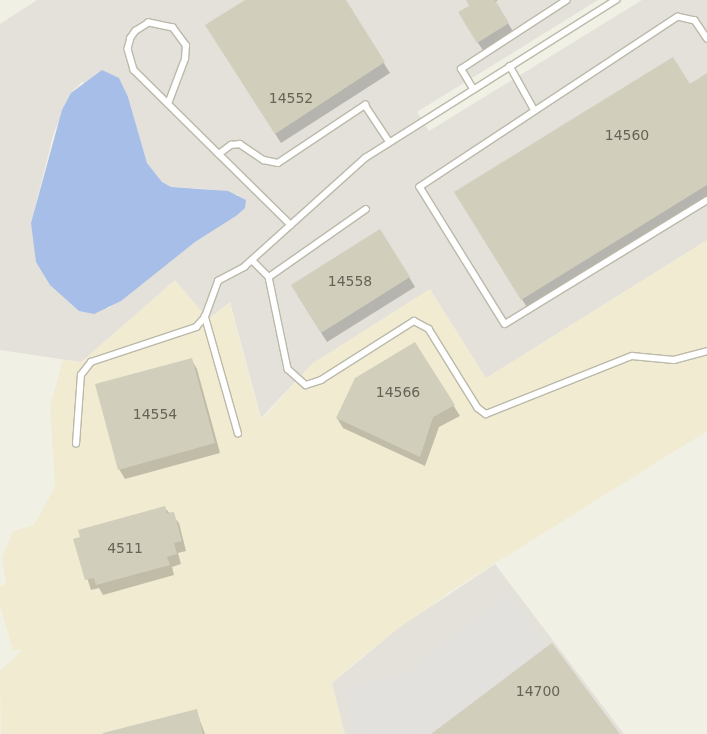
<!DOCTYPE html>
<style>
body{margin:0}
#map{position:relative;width:707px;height:734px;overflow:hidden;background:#f1f0e5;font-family:"DejaVu Sans",sans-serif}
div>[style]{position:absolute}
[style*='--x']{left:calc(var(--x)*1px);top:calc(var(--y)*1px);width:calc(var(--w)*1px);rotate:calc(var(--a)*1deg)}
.commercial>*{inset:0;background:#f1ebd2}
.industrial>*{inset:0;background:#e3e1da}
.parking>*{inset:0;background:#e2e1dd}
.water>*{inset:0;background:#a7bee8}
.shadow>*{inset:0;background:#0003}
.building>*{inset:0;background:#d1cebc}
.roads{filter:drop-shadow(1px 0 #bbb9a9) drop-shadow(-1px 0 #bbb9a9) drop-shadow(0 1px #bbb9a9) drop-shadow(0 -1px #bbb9a9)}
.lane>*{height:5.5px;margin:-2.75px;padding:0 2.75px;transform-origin:2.75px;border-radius:2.75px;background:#fff}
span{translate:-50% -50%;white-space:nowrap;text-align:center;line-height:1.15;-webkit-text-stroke:5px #fff;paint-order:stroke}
.number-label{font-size:14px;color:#666457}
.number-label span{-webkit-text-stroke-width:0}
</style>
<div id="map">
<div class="commercial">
<div style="clip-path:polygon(707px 240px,707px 431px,451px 591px,358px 660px,332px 683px,345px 734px,1px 734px,0 671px,23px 649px,13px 651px,0 605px,0 586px,6px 583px,2px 557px,13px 531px,34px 525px,55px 487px,50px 406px,63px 360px,81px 362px,175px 280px,208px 319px,229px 301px,261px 420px,313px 363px,430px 289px,486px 378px)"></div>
</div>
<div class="industrial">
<div style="clip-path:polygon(evenodd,37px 0,598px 0,417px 112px,429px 131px,642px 0,707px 0,707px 240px,486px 378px,430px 289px,313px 363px,261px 418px,230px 302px,208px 319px,175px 280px,81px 362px,0 350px,0 24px,37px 0,82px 82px,128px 97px,147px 163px,162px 182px,171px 187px,209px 189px,239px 195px,236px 216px,195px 242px,108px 309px,31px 223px,54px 132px,71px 93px,82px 82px)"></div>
<div style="clip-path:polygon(495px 564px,624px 734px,345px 734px,332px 683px,400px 627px)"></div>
</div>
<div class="parking">
<div style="clip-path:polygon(507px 594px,545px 648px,431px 734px,356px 734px,343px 689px,406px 674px)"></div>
</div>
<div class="water">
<div style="clip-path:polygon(102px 70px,119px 78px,128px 97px,147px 163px,162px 182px,171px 187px,228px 191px,246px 200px,245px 208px,236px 216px,195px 242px,121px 301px,94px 314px,79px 311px,50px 285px,36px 262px,31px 223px,62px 110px,71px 93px)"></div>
</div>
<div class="shadow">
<div style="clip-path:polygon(247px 0,344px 0,390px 73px,281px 143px,213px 36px)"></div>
<div style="clip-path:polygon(467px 0,498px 0,495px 2px,514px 33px,484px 52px,465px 23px,470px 6px)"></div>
<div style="clip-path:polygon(707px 75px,707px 199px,528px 309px,462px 202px)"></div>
<div style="clip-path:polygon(409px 277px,415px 287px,327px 342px,298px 296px)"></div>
<div style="clip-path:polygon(415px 344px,460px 416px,439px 427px,425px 466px,343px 428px,337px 418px)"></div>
<div style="clip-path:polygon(191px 359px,197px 369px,220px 453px,125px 479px,119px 469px)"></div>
<div style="clip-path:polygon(164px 507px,179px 523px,186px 551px,178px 553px,181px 564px,172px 567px,174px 575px,103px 595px,99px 588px,91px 590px,75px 540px)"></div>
<div style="clip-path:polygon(196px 710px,205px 734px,105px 734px)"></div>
</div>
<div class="building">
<div style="clip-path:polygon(245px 0,346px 0,385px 62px,275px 134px,205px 25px)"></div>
<div style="clip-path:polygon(466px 0,495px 0,509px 23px,477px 43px,458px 12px,469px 6px)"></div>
<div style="clip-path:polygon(673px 57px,690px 84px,707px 73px,707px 185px,521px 300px,454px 192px)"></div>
<div style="clip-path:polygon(380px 229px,410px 277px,321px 333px,291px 285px)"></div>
<div style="clip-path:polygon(415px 342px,455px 405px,433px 417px,420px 457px,336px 418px,355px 378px)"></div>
<div style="clip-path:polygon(192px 358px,215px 443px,118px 470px,95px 384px)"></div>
<div style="clip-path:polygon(165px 506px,167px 513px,174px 512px,182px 541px,174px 543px,177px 554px,167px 557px,170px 565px,96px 585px,94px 578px,85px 580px,73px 539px,80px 537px,78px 530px)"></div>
<div style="clip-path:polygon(552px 643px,620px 734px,431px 734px,545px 648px)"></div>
<div style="clip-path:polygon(197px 709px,203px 734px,103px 734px,103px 733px)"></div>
</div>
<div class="roads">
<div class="lane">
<div style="--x:707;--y:39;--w:22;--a:-124"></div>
<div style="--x:695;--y:21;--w:17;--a:-167"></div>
<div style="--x:678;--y:17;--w:309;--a:146.6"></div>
<div style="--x:420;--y:187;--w:161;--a:58.2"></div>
<div style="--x:505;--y:324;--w:237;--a:-31.5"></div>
<div style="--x:510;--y:66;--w:51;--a:60.9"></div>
<div style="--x:473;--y:89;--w:23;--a:-121"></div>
<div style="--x:461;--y:69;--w:126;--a:-33.1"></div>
<div style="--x:168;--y:104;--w:48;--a:-69.3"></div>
<div style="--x:185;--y:59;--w:13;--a:-86"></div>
<div style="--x:186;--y:46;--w:22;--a:-126"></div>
<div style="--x:173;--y:28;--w:25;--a:-168"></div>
<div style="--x:149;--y:23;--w:15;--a:148"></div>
<div style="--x:136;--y:31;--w:9;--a:126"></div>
<div style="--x:131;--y:38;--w:11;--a:105"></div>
<div style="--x:128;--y:49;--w:22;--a:74"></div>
<div style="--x:134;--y:70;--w:120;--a:44.7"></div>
<div style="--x:219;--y:154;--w:101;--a:44.6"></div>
<div style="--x:219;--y:154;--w:15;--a:-37"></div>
<div style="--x:231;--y:145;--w:9;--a:-6"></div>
<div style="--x:240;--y:144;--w:29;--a:34"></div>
<div style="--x:264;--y:160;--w:14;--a:12"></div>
<div style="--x:278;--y:163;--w:105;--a:-33.7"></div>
<div style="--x:365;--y:105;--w:43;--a:56.3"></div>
<div style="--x:252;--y:260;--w:24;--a:45"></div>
<div style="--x:269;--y:277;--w:94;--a:78.3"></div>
<div style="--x:288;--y:369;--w:24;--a:42"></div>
<div style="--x:306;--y:385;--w:16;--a:-18"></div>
<div style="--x:321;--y:380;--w:110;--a:-32.4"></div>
<div style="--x:414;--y:321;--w:17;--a:28"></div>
<div style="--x:429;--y:329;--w:93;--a:58.2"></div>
<div style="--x:478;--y:408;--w:10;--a:37"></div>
<div style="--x:486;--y:414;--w:157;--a:-21.7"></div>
<div style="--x:632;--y:356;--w:42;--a:5.4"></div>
<div style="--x:674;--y:360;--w:34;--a:-15"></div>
<div style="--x:269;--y:277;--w:118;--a:-35"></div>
<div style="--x:238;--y:434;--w:122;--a:-105.8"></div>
<div style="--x:205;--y:317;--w:38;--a:-70"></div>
<div style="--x:218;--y:281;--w:30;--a:-28"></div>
<div style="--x:244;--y:267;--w:163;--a:-42"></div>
<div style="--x:365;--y:158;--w:297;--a:-32.2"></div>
<div style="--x:76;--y:444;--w:69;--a:-85.9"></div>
<div style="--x:81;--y:375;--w:16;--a:-52"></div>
<div style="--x:91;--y:362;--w:111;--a:-18.4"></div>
<div style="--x:196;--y:327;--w:13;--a:-48"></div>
</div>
</div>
<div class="number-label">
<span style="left:291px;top:98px">14552</span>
<span style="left:627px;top:135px">14560</span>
<span style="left:350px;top:281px">14558</span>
<span style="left:398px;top:392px">14566</span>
<span style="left:155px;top:414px">14554</span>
<span style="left:125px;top:548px">4511</span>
<span style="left:538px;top:691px">14700</span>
</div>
</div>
